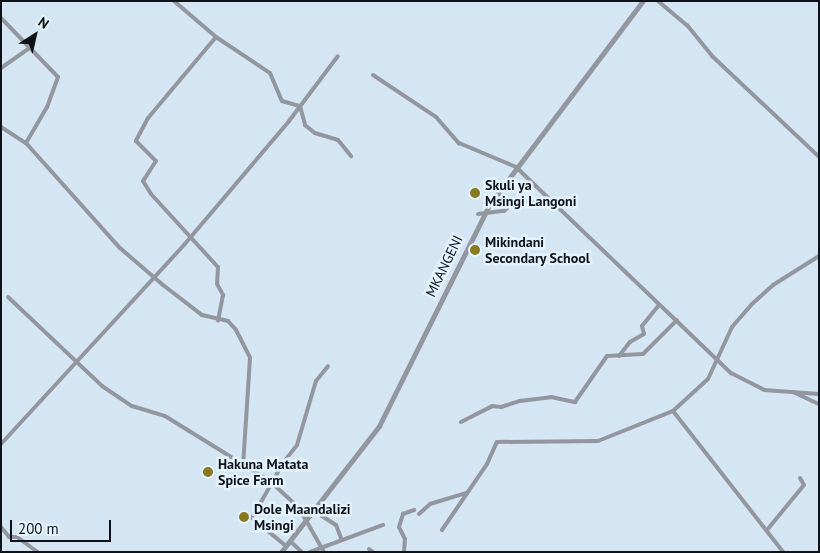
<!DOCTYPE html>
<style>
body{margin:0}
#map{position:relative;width:820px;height:553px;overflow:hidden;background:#d4e6f3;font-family:"PT Sans",sans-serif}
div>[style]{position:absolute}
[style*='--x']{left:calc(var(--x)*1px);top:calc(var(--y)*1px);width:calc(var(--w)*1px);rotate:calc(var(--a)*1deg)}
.minor>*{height:4px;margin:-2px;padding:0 2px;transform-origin:2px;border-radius:2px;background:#93969e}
.tertiary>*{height:5px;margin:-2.5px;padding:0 2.5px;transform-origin:2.5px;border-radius:2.5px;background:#93969e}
.dots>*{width:14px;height:14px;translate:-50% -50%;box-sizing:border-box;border:2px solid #e4f3fd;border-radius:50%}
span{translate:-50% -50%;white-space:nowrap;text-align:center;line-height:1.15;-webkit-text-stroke:5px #e4f3fd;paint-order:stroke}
.poi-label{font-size:14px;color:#0c1217;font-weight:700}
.left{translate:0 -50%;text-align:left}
.street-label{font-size:14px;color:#0c1217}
.frame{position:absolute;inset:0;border:2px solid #0c1217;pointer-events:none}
.north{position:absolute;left:10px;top:10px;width:50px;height:50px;-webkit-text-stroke:4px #e4f3fd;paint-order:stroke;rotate:35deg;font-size:14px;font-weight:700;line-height:20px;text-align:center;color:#0c1217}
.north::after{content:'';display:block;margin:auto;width:18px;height:22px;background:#0c1217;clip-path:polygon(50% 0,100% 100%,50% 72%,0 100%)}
.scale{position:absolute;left:10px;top:520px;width:101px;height:22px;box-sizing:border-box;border:2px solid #0c1217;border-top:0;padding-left:6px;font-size:15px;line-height:18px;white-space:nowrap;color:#0c1217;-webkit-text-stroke:4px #e4f3fd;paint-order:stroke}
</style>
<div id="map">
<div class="minor">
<div style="--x:174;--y:1;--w:55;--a:40.6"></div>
<div style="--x:216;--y:37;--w:65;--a:33.7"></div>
<div style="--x:270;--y:73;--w:30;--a:67"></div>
<div style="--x:282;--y:101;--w:19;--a:16"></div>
<div style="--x:300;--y:106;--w:20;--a:75"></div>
<div style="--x:305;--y:125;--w:13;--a:39"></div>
<div style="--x:315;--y:133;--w:24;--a:17"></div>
<div style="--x:338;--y:140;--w:21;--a:51"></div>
<div style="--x:658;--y:1;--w:38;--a:40"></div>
<div style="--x:687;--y:25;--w:40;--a:51"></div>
<div style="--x:712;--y:56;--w:147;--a:43.3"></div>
<div style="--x:1;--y:18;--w:82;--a:46"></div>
<div style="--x:58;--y:77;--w:32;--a:110"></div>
<div style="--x:47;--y:107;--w:42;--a:120.3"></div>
<div style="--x:216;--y:37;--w:106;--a:130"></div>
<div style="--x:148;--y:118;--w:26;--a:118"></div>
<div style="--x:136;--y:141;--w:28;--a:45"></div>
<div style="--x:156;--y:161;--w:24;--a:123"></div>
<div style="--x:143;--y:181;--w:15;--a:58"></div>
<div style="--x:151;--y:194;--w:99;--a:47.5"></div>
<div style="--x:218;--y:267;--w:17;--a:93"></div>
<div style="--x:217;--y:284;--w:13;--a:61"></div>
<div style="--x:223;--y:295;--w:26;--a:101"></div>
<div style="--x:1;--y:68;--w:35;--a:-35"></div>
<div style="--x:373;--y:75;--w:76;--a:33.7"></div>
<div style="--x:436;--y:117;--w:35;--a:49"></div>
<div style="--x:459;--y:143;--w:62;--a:22.8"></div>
<div style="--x:516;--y:167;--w:298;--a:43.8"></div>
<div style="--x:731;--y:373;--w:37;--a:27"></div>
<div style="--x:764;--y:390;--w:55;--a:4.2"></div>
<div style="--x:1;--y:127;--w:30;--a:33"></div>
<div style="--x:26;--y:143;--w:141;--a:48.2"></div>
<div style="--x:120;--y:248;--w:57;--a:40.7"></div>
<div style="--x:163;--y:285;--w:49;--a:37.6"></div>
<div style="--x:202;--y:315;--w:27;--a:13"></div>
<div style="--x:228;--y:321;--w:12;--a:48"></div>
<div style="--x:236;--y:330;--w:31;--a:63"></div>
<div style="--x:250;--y:358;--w:108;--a:93.7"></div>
<div style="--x:478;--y:214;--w:26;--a:-7"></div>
<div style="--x:504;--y:211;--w:16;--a:-43"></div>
<div style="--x:516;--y:200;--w:39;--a:6"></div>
<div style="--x:8;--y:297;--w:129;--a:43.4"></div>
<div style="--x:102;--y:386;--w:36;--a:34"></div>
<div style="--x:132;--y:406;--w:34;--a:17"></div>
<div style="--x:165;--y:416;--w:123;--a:31.8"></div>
<div style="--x:270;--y:481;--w:40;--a:43"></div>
<div style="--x:299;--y:508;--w:51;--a:60.4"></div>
<div style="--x:619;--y:356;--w:18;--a:-52"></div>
<div style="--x:630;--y:342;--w:16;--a:-30"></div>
<div style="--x:644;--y:334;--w:8;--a:-104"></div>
<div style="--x:642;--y:326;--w:27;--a:-51"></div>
<div style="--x:793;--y:392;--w:29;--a:25"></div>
<div style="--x:673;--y:411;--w:47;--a:-42.4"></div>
<div style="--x:708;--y:379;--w:57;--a:-65.2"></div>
<div style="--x:732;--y:327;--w:30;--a:-49"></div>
<div style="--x:752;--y:304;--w:28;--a:-42"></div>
<div style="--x:773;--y:285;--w:54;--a:-32.2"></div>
<div style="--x:461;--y:422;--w:35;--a:-27"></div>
<div style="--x:492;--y:406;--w:9;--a:6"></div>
<div style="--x:501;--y:407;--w:20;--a:-18"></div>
<div style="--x:520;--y:401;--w:31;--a:-7"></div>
<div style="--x:551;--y:397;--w:25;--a:12"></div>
<div style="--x:575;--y:402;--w:56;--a:-55.2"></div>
<div style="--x:607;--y:356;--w:36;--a:-3"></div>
<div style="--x:643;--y:354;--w:48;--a:-45"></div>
<div style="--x:1;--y:444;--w:270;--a:-47.4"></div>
<div style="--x:184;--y:245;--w:162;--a:-49.7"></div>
<div style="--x:289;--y:121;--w:81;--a:-53"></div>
<div style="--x:319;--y:505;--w:11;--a:75"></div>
<div style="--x:322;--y:516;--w:17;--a:33"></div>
<div style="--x:336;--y:525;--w:14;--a:69"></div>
<div style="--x:419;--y:514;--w:15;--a:-42"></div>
<div style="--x:430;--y:504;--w:39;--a:-17"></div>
<div style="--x:1;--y:527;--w:13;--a:51"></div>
<div style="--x:9;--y:537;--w:8;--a:0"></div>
<div style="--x:17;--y:537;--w:26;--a:36"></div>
<div style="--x:442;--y:530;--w:80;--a:-55.7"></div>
<div style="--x:487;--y:464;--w:24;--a:-66"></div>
<div style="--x:497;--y:442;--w:101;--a:-0.6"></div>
<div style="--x:598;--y:441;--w:81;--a:-21.8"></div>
<div style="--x:673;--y:411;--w:179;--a:52"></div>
<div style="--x:767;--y:530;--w:58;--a:-50.6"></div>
<div style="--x:804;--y:485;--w:8;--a:-120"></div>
<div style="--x:290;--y:541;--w:16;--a:43"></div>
<div style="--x:286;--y:546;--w:44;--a:-140.5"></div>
<div style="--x:252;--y:518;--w:63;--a:-60.6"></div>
<div style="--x:283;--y:463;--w:23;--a:-52"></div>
<div style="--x:297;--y:445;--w:67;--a:-73.5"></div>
<div style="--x:316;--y:381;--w:19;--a:-51"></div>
<div style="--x:369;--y:549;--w:5;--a:37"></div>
<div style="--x:310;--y:552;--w:78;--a:-20.3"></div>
<div style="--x:404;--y:552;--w:13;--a:-86"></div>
<div style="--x:405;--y:539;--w:13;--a:-117"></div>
<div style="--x:399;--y:527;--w:14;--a:-73"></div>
<div style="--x:403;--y:514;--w:12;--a:-20"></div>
</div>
<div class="tertiary">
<div style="--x:281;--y:552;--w:160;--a:-52.1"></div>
<div style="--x:379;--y:426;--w:247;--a:-63.5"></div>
<div style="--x:489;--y:205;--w:256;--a:-53"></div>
</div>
<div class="dots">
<div style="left:475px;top:193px;background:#897a1f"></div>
<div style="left:475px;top:250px;background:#897a1f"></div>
<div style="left:208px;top:472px;background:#897a1f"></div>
<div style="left:244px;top:517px;background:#897a1f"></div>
</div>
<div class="poi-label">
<span class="left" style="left:485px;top:193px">Skuli ya<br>Msingi Langoni</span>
<span class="left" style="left:485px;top:250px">Mikindani<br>Secondary School</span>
<span class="left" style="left:218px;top:472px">Hakuna Matata<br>Spice Farm</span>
<span class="left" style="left:254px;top:517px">Dole Maandalizi<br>Msingi</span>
</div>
<div class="street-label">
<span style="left:444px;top:266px;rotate:-64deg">MKANGENI</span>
</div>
<div class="frame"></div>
<div class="north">N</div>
<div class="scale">200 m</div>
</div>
